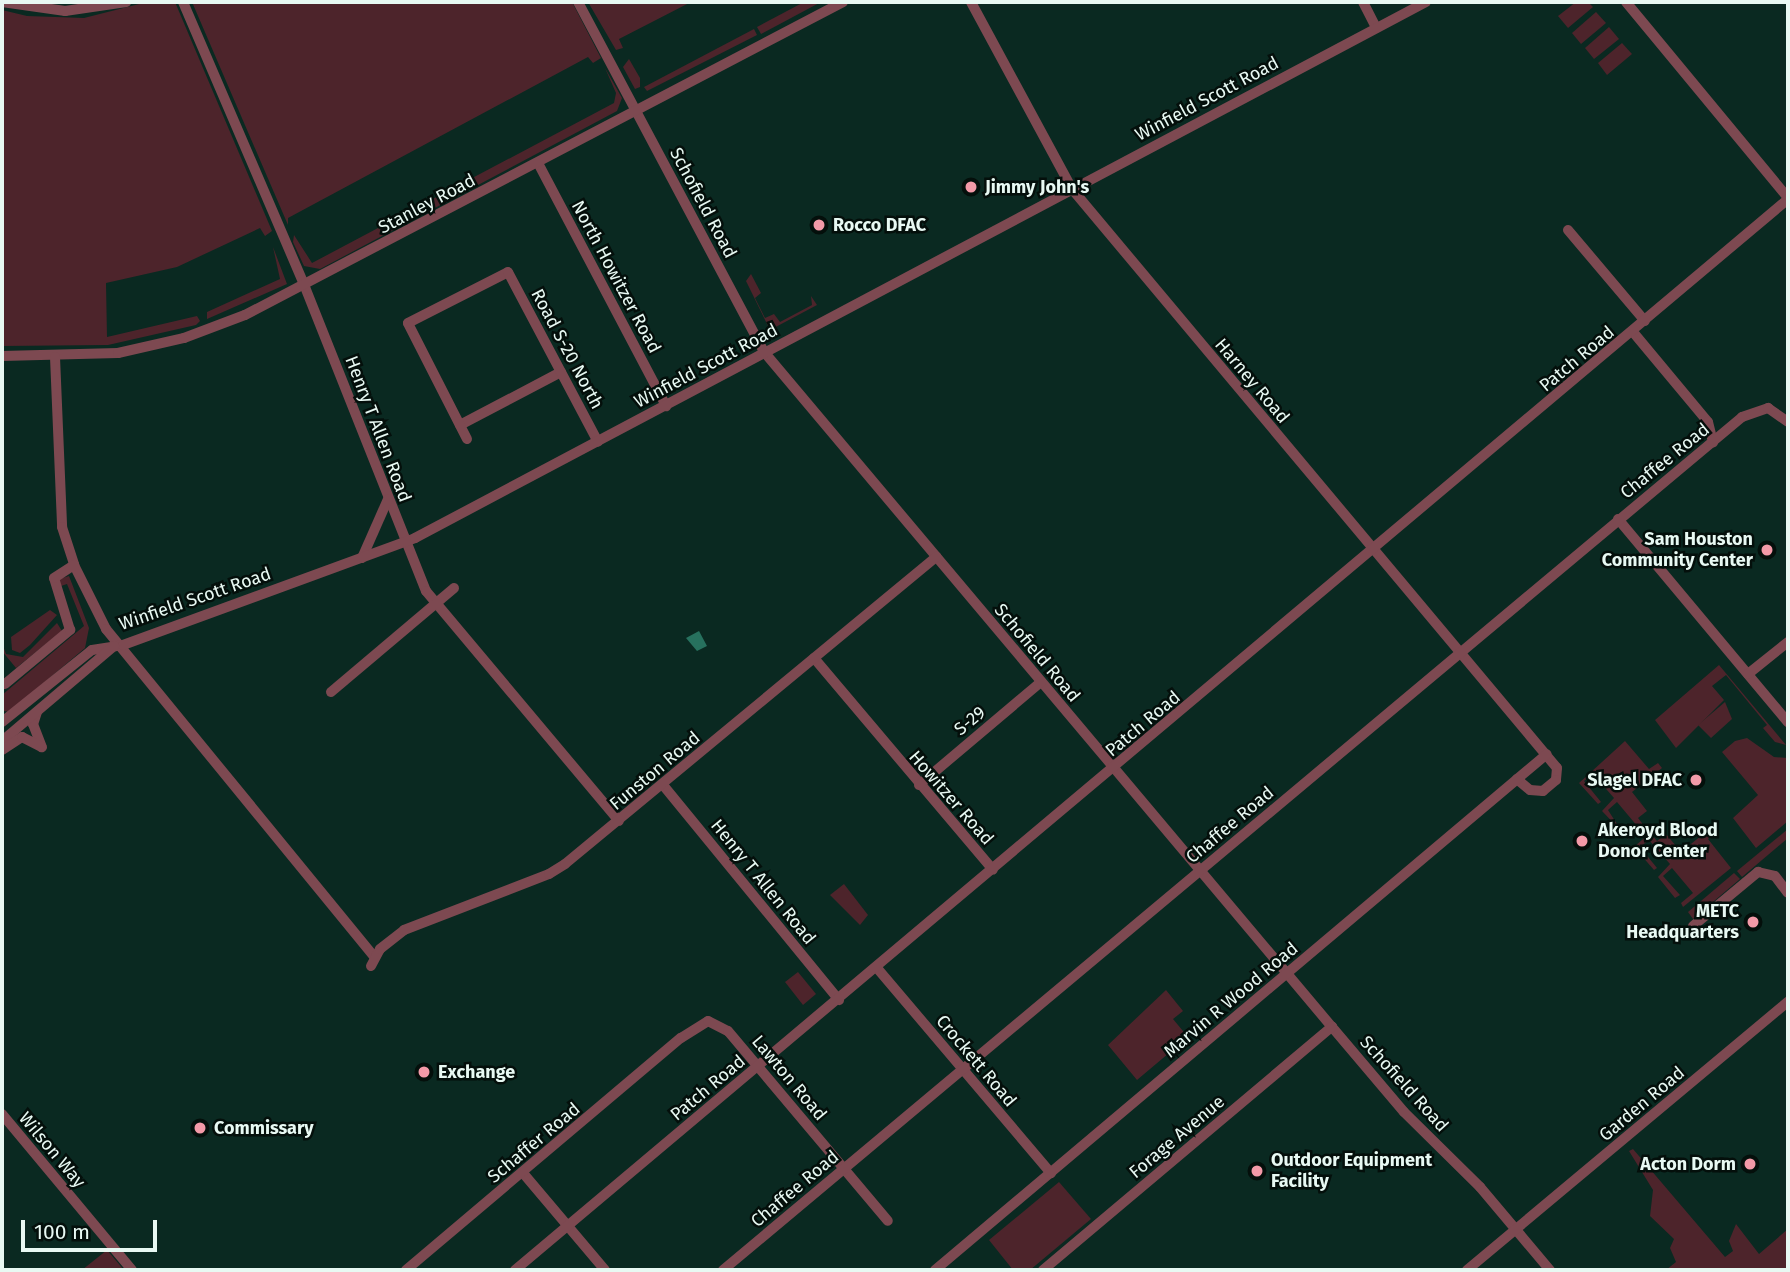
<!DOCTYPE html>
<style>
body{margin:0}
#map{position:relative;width:1790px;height:1272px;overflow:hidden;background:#0a2921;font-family:"Fira Sans",sans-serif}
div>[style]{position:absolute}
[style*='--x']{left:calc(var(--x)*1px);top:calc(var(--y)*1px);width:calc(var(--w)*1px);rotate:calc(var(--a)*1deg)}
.green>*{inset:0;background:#4d242b}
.water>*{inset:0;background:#27715e}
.minor>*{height:10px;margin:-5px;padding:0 5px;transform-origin:5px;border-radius:5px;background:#7d4951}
.dots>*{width:19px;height:19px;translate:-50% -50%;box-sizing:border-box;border:4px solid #040f0b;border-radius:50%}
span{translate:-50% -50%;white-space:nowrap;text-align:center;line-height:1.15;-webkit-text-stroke:5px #040f0b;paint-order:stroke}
.street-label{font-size:18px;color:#e8f9f3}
.poi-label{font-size:18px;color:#e8f9f3;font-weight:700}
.left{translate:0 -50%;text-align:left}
.right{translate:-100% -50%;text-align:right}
.frame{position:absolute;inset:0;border:4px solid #e8f9f3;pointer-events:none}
.scale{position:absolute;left:21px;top:1220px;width:136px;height:32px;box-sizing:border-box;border:4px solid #e8f9f3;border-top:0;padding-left:9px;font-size:21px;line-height:24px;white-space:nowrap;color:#e8f9f3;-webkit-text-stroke:5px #040f0b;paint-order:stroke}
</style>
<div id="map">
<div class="green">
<div style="clip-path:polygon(147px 2px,175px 2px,272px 231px,265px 236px,260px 228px,177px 267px,106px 283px,107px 337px,197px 316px,200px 321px,196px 325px,108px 345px,2px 346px,2px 10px,27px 16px,84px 18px)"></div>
<div style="clip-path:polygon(192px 2px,572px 2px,601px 58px,593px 63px,588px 57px,288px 218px,288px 225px)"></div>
<div style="clip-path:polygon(588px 2px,691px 2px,619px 39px,623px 48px,616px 50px)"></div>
<div style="clip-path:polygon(804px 2px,821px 2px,761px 34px,757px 27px)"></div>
<div style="clip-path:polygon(1576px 2px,1588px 2px,1593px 7px,1568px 28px,1558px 16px)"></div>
<div style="clip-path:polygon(1596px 12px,1606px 23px,1581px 44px,1572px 33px)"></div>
<div style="clip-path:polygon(1609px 27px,1619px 39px,1594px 59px,1585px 48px)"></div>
<div style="clip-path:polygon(754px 29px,757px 35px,647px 91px,644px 87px)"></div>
<div style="clip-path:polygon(1622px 43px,1632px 54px,1607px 75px,1598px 63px)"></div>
<div style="clip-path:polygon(629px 59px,640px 78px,640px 87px,635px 89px,623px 67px)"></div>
<div style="clip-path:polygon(605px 68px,622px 98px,617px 111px,320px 269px,304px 266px,293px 242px,294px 235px,312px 263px,614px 103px,616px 93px)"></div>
<div style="clip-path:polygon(273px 247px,287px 284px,207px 319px,207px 312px,280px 279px)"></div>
<div style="clip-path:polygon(751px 274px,761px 293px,755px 298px,765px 318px,774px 314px,780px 322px,812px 305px,811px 296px,817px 305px,770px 330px,746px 281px)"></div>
<div style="clip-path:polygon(69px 576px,89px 628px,85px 648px,9px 712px,4px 711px,2px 695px,84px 626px,67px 584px,61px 586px,59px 579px)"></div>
<div style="clip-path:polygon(50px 610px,57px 615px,30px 645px,20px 653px,12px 650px,11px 637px)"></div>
<div style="clip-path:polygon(57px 623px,62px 631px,16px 668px,2px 651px,2px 643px,6px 654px,23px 657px)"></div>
<div style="clip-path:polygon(1719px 665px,1786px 745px,1775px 742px,1763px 728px,1767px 725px,1726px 675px,1712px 686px,1724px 700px,1676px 748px,1655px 720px)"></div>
<div style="clip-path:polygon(1725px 702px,1732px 719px,1711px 738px,1698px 725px)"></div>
<div style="clip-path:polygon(1747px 738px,1774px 757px,1788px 758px,1788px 821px,1756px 848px,1733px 818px,1758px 795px,1722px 752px,1735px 741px)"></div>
<div style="clip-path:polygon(1625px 741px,1649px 769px,1658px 763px,1662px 768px,1632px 792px,1647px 811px,1638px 818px,1645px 827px,1627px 840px,1638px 827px,1617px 802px,1608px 810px,1622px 832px,1602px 811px,1614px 798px,1593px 774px,1584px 781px,1601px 802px,1598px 804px,1579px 783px)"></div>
<div style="clip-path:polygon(1712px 827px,1716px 832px,1708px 839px,1731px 868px,1683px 907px,1681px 903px,1693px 893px,1672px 868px,1663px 876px,1680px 895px,1675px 898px,1658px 877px,1670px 864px,1649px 840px,1640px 847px,1657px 868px,1654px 870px,1634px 847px,1650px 833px,1657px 841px,1666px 834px,1681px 852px)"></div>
<div style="clip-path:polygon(1788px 829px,1788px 838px,1742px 877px,1737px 871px)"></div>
<div style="clip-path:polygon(1734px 873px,1740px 879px,1693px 919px,1688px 912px)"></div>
<div style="clip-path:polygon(844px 884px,868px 915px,860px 925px,830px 895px)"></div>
<div style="clip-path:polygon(798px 972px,816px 994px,803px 1005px,785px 982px)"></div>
<div style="clip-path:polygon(1166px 990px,1183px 1011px,1173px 1019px,1188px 1037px,1137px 1080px,1108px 1045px)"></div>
<div style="clip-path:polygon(1633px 1149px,1725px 1257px,1733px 1251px,1729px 1241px,1736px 1224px,1759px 1254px,1788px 1229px,1788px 1270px,1666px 1270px,1676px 1262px,1670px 1248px,1674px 1239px,1650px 1216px,1653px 1190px,1629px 1151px)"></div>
<div style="clip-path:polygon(1059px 1182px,1091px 1219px,1030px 1270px,1013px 1270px,989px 1240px)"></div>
<div style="clip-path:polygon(107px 1250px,124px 1270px,82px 1270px)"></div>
</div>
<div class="water">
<div style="clip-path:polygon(699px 631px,707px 646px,697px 651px,686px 638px)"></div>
</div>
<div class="minor">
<div style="--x:2;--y:2;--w:64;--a:8.1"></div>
<div style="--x:65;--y:11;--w:62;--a:-8.4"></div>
<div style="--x:183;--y:2;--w:310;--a:66.8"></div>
<div style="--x:305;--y:287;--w:327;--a:68.3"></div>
<div style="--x:426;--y:591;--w:300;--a:50"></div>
<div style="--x:578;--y:2;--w:398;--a:62"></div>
<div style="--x:765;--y:353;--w:881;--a:49.93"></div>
<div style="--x:1332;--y:1027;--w:111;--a:49.7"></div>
<div style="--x:1404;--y:1112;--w:107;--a:44.6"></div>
<div style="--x:1480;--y:1187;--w:109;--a:49.9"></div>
<div style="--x:971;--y:2;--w:213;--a:61.6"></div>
<div style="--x:1072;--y:189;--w:755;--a:50.05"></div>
<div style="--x:1557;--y:768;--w:12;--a:95"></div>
<div style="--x:1556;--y:780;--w:17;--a:140"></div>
<div style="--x:1543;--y:791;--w:13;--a:-176"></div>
<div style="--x:1530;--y:790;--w:17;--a:-140"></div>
<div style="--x:1363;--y:2;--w:29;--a:63"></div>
<div style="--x:1626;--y:2;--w:254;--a:50.4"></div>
<div style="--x:538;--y:163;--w:275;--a:62.2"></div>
<div style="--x:1568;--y:230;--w:119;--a:49.8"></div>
<div style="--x:1633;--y:332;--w:117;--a:50.2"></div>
<div style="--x:1708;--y:422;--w:21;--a:76"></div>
<div style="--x:2;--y:356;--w:116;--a:-1.5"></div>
<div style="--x:118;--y:353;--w:68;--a:-12.8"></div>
<div style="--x:184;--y:338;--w:65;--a:-20.7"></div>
<div style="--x:245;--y:315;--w:675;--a:-27.63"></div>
<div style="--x:55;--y:357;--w:170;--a:87.6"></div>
<div style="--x:62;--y:527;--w:40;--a:72"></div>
<div style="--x:74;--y:565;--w:72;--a:63.4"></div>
<div style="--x:106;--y:629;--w:423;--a:50.7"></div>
<div style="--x:460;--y:425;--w:114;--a:-27.7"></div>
<div style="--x:467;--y:439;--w:130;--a:-117"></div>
<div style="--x:408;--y:323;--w:112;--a:-27"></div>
<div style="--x:508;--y:272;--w:192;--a:62.1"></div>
<div style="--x:1618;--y:519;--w:265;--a:50.1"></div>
<div style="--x:362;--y:558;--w:64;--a:-66.2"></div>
<div style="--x:814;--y:658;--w:277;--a:49.8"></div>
<div style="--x:1748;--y:674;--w:51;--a:-38.7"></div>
<div style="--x:5;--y:684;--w:85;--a:-39.7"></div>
<div style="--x:70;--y:630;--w:54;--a:-107.1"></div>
<div style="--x:54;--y:578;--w:24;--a:-33"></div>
<div style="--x:331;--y:692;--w:161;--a:-40.2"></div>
<div style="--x:37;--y:712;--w:13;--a:108"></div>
<div style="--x:33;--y:724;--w:25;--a:69"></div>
<div style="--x:2;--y:722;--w:115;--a:-38.7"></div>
<div style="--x:92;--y:650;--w:31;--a:-9"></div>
<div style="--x:123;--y:645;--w:311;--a:-20.1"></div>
<div style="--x:415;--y:538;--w:1144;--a:-27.93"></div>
<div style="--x:2;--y:741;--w:147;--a:-40.3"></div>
<div style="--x:2;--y:750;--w:24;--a:-33"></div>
<div style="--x:22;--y:737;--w:22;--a:27"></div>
<div style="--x:663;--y:785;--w:278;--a:50.7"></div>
<div style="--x:919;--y:785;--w:160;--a:-40.2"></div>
<div style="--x:1693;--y:926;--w:85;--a:-39.7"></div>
<div style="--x:1758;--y:872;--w:17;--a:13"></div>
<div style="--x:1775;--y:876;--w:21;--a:53"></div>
<div style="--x:371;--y:966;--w:19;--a:-62"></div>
<div style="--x:380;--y:949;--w:31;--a:-38"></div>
<div style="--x:404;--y:930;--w:155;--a:-21.1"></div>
<div style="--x:549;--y:874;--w:19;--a:-32"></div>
<div style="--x:565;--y:864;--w:482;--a:-39.6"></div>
<div style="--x:877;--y:968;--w:269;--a:49.7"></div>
<div style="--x:2;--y:1114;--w:203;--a:50.2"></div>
<div style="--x:523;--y:1173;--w:127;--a:49.8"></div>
<div style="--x:406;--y:1270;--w:360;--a:-40.2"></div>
<div style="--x:681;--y:1038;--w:32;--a:-32"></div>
<div style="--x:708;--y:1021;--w:22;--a:27"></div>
<div style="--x:728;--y:1031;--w:248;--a:49.9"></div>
<div style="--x:515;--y:1270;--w:1664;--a:-40.07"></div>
<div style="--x:723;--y:1270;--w:1329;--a:-39.93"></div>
<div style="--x:1742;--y:417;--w:28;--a:-19"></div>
<div style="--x:1768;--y:408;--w:24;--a:35"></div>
<div style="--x:935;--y:1270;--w:800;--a:-40.14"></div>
<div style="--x:1043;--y:1270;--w:378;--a:-40.1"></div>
<div style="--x:1467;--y:1270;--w:418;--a:-39.9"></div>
</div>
<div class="dots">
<div style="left:971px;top:187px;background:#f39aa8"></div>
<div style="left:819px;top:225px;background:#f39aa8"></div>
<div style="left:1767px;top:550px;background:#f39aa8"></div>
<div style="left:1696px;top:780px;background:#f39aa8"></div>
<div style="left:1582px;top:841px;background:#f39aa8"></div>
<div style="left:1753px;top:922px;background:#f39aa8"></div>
<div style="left:424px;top:1072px;background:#f39aa8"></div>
<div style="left:200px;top:1128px;background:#f39aa8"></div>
<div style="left:1750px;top:1164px;background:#f39aa8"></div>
<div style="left:1257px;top:1171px;background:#f39aa8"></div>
</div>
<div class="street-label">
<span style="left:1207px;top:99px;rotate:-28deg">Winfield Scott Road</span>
<span style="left:703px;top:203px;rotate:62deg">Schofield Road</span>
<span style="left:427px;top:204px;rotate:-28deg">Stanley Road</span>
<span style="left:616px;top:277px;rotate:62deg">North Howitzer Road</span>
<span style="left:567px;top:349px;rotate:62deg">Road S-20 North</span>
<span style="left:1577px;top:359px;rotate:-40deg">Patch Road</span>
<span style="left:706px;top:366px;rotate:-28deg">Winfield Scott Road</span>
<span style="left:1252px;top:381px;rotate:50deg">Harney Road</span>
<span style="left:378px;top:429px;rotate:69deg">Henry T Allen Road</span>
<span style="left:1665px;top:461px;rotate:-39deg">Chaffee Road</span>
<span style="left:195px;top:599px;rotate:-19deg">Winfield Scott Road</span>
<span style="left:1037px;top:653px;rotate:50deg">Schofield Road</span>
<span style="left:970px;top:721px;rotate:-40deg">S-29</span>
<span style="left:1143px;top:724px;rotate:-40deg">Patch Road</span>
<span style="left:655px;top:771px;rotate:-40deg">Funston Road</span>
<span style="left:951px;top:798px;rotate:49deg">Howitzer Road</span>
<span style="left:1230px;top:825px;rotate:-40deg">Chaffee Road</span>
<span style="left:763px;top:882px;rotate:51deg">Henry T Allen Road</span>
<span style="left:1231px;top:1000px;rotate:-40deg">Marvin R Wood Road</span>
<span style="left:976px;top:1061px;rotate:50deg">Crockett Road</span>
<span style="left:789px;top:1078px;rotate:50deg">Lawton Road</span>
<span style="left:1404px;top:1084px;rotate:48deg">Schofield Road</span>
<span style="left:708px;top:1088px;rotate:-40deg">Patch Road</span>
<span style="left:1642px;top:1104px;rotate:-40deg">Garden Road</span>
<span style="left:1177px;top:1137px;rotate:-40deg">Forage Avenue</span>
<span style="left:534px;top:1143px;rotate:-40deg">Schaffer Road</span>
<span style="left:52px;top:1150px;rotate:50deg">Wilson Way</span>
<span style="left:795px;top:1189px;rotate:-40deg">Chaffee Road</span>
</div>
<div class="poi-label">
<span class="left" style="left:985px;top:187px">Jimmy John's</span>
<span class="left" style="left:833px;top:225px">Rocco DFAC</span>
<span class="right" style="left:1753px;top:550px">Sam Houston<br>Community Center</span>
<span class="right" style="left:1682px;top:780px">Slagel DFAC</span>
<span class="left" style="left:1598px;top:841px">Akeroyd Blood<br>Donor Center</span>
<span class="right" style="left:1739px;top:922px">METC<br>Headquarters</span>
<span class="left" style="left:438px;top:1072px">Exchange</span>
<span class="left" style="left:214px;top:1128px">Commissary</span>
<span class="left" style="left:1271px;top:1171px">Outdoor Equipment<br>Facility</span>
<span class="right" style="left:1736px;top:1164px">Acton Dorm</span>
</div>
<div class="frame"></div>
<div class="scale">100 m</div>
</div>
